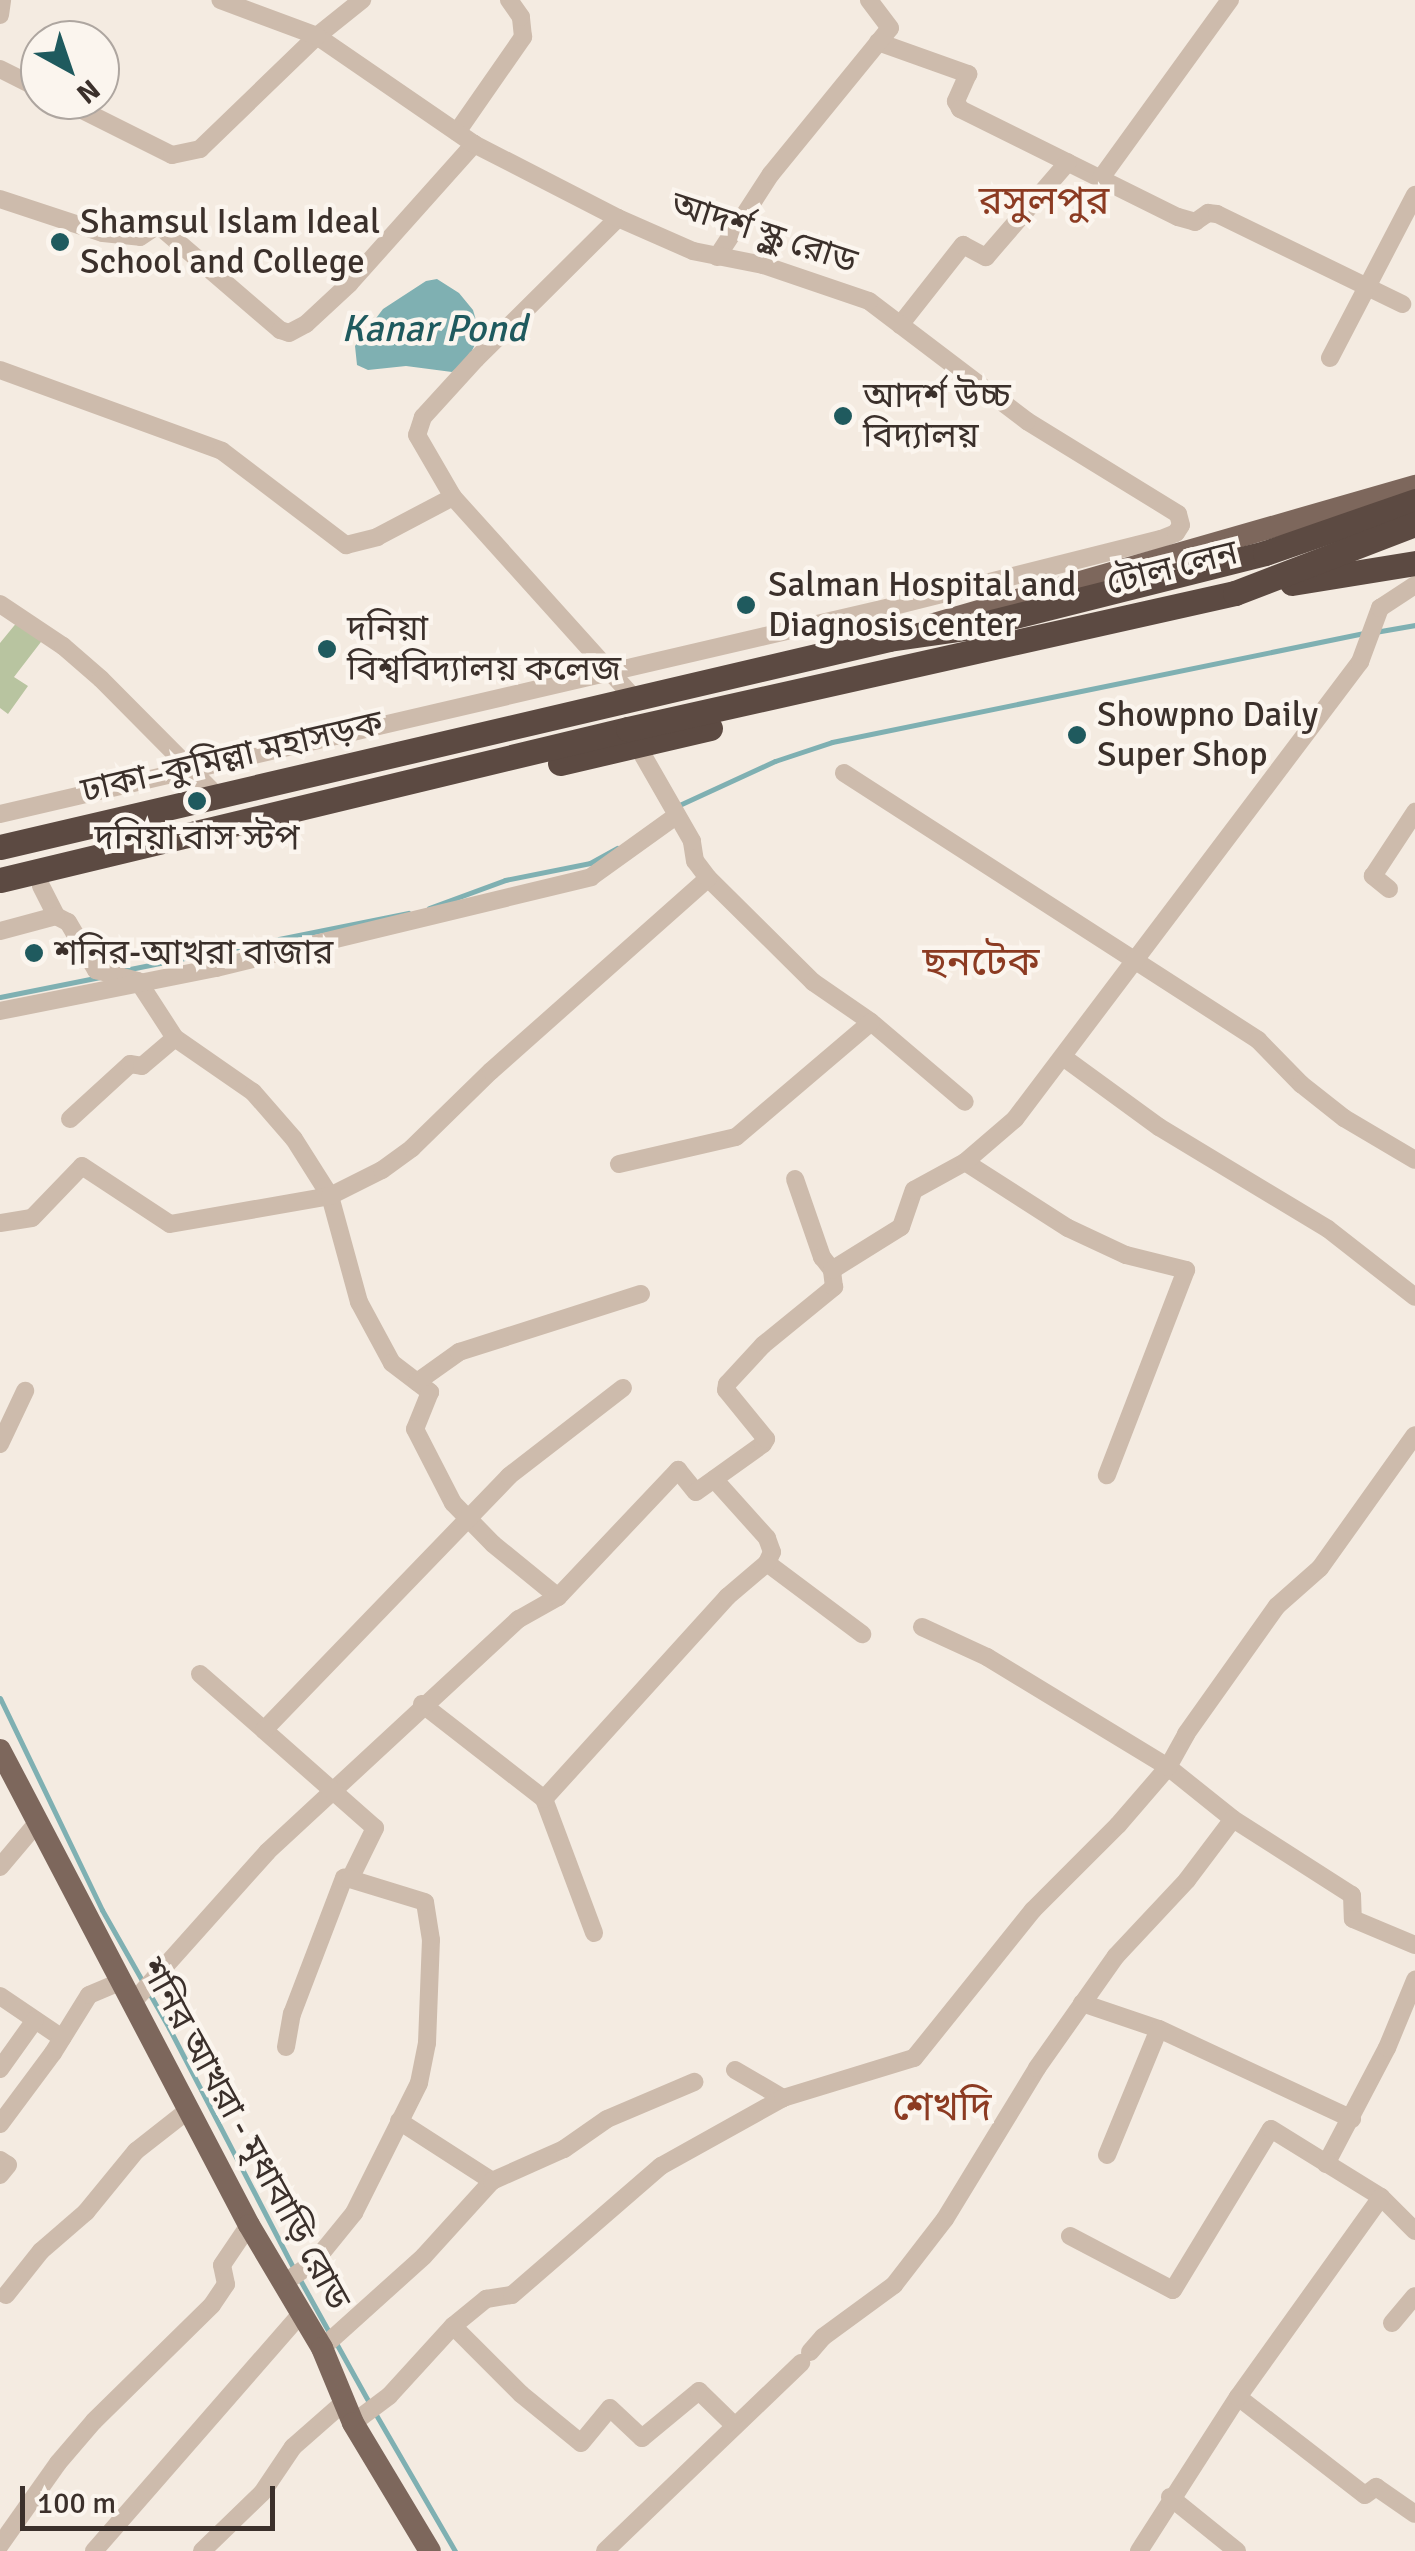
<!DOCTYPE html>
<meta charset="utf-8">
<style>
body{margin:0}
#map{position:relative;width:1415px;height:2551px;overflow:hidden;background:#f4ebe1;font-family:Signika,"Noto Sans Bengali",sans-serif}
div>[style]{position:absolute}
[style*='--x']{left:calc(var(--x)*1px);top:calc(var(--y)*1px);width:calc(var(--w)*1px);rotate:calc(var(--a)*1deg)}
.green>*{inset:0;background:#b8c4a0}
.water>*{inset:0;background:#7fb0b2}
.stream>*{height:5px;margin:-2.5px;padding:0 2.5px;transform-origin:2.5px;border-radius:2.5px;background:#7fb0b2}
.minor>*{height:18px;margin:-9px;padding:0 9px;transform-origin:9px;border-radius:9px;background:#cdbbac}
.major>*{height:22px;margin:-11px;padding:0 11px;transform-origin:11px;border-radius:11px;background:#7d675c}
.highway>*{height:25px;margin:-12.5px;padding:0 12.5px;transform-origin:12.5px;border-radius:12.5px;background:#5c4a42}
.dots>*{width:28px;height:28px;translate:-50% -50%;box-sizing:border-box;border:5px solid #fbf5ee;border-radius:50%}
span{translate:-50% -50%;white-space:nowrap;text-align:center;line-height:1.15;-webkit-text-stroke:9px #fbf5ee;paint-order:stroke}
.poi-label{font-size:35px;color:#3b302b}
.left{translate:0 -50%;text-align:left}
.street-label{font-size:35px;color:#3b302b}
.water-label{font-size:38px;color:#1f5a5e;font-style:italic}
.quarter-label{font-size:40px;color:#8c3b22}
.north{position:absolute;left:20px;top:20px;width:100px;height:100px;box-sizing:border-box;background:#fbf5ee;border:2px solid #aea6a0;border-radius:50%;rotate:140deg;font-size:28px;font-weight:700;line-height:40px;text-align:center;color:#3b302b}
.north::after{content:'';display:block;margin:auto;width:35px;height:45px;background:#1f5a5e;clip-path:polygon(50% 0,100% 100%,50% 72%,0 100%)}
.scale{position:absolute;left:20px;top:2486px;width:255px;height:45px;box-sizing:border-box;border:5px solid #3b302b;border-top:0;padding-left:12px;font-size:30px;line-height:35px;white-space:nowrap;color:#3b302b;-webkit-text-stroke:8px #fbf5ee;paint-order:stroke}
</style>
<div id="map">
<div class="green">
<div style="clip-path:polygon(18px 621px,44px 638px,14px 677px,28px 686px,8px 714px,0 708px,0 643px)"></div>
</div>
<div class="water">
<div style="clip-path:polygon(437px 279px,459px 293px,473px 310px,480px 334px,468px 359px,452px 372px,406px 366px,368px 370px,357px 365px,355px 346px,383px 309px,426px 281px)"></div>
</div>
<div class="stream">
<div style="--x:1375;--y:632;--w:41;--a:-9.9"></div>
<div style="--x:675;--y:807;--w:110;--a:-24.7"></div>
<div style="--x:775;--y:761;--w:60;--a:-18.4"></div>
<div style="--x:832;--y:742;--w:543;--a:-11.58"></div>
<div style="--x:429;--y:908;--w:81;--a:-20.2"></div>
<div style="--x:505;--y:880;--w:87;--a:-11.3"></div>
<div style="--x:590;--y:863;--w:31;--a:-29"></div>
<div style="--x:125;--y:970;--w:289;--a:-11.4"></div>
<div style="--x:0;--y:997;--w:102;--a:-11.3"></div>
<div style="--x:0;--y:1698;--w:235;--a:64.3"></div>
<div style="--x:102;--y:1910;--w:136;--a:60.4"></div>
<div style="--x:169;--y:2028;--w:271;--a:62.6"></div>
<div style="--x:299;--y:2278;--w:64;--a:61"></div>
<div style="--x:336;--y:2343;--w:70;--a:60.9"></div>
<div style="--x:375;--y:2413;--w:160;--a:59.9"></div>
</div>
<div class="minor">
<div style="--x:0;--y:15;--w:15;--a:-82"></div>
<div style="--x:878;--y:42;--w:96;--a:19.6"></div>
<div style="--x:968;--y:74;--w:30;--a:114"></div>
<div style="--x:956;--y:101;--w:9;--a:63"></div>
<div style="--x:960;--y:109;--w:243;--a:26.4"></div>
<div style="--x:1178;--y:217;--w:18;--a:16"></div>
<div style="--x:1195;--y:222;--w:16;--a:-35"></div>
<div style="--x:1208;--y:213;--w:9;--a:6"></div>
<div style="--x:1217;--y:214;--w:206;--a:25.9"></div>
<div style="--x:0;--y:69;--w:45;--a:26.6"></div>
<div style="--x:62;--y:100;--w:123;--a:26.6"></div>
<div style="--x:172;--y:155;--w:29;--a:-12"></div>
<div style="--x:200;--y:149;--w:163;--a:-44"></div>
<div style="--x:317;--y:36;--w:58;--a:-38.7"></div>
<div style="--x:457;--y:132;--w:116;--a:-55.2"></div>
<div style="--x:523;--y:37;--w:20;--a:-96"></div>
<div style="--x:521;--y:17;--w:21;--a:-125"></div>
<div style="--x:1101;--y:178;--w:220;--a:-54.1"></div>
<div style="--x:0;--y:199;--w:108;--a:18.3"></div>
<div style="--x:103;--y:233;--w:37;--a:6"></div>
<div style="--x:140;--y:237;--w:22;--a:-34"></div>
<div style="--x:158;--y:225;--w:161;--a:40.7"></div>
<div style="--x:280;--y:330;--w:9;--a:18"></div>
<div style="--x:289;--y:333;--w:19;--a:-28"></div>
<div style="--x:306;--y:324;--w:59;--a:-42.9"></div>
<div style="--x:349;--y:284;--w:188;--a:-48.2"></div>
<div style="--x:618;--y:218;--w:200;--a:135.2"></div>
<div style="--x:476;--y:359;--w:79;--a:132.4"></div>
<div style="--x:423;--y:417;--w:19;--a:108"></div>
<div style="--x:417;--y:435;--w:72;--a:59.9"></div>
<div style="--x:453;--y:497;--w:270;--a:48"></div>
<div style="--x:717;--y:257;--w:99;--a:-57"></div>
<div style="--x:771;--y:174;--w:188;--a:-50.8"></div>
<div style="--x:890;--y:28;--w:35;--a:-127"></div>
<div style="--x:900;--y:325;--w:102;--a:-51.8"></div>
<div style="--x:963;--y:245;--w:26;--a:28"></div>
<div style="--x:986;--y:257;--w:125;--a:-49.2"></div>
<div style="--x:1330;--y:358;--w:184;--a:-62.5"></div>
<div style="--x:0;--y:370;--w:236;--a:20"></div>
<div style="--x:222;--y:451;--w:156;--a:37.2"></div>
<div style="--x:346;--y:545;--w:32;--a:-14"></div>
<div style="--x:377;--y:537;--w:86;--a:-27.8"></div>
<div style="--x:0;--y:604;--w:76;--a:33.7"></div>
<div style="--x:63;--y:646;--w:50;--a:41"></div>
<div style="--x:101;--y:679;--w:165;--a:45.2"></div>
<div style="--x:844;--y:773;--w:493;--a:32.8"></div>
<div style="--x:1258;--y:1040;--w:62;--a:45.7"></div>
<div style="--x:1301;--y:1084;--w:55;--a:38.3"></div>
<div style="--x:1344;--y:1118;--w:82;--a:30.6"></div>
<div style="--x:0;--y:814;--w:914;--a:-13.09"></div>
<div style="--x:890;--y:607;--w:279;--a:-14.1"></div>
<div style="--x:1161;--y:539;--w:16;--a:-22"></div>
<div style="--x:1176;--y:533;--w:9;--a:-58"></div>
<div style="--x:1181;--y:525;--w:11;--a:-105"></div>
<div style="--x:1178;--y:514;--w:177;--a:-148.4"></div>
<div style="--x:1027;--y:421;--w:198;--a:-142.8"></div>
<div style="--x:869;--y:301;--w:112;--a:-161.2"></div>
<div style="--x:763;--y:265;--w:71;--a:-168.7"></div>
<div style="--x:693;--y:251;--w:82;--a:-156.3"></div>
<div style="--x:618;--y:218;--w:162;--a:-152.8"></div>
<div style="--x:474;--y:144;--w:191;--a:-145.5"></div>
<div style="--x:317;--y:36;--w:103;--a:-159.6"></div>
<div style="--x:708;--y:878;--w:148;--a:44.7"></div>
<div style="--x:813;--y:982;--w:70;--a:34.6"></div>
<div style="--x:871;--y:1022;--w:123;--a:40.4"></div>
<div style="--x:41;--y:886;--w:34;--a:63"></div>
<div style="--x:56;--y:916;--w:13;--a:27"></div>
<div style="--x:68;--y:922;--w:56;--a:59.7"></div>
<div style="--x:96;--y:970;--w:43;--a:14.7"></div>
<div style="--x:138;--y:981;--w:68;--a:57"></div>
<div style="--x:175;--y:1038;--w:95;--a:34.7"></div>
<div style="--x:253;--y:1092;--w:62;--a:48.9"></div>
<div style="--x:294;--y:1139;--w:67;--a:57.7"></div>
<div style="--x:330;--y:1196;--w:110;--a:74.7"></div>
<div style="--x:359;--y:1302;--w:69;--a:61.6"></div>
<div style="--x:392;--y:1363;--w:48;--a:37.3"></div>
<div style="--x:430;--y:1392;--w:40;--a:112"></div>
<div style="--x:415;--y:1429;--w:83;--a:62.8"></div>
<div style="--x:453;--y:1503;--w:57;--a:45.7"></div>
<div style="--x:493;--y:1544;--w:84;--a:39.2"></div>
<div style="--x:1389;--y:889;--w:21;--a:-141"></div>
<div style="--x:1373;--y:876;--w:77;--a:-56.7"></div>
<div style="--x:0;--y:931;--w:58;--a:-15"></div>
<div style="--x:0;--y:1011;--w:220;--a:-11.3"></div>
<div style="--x:216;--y:968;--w:386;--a:-13.6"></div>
<div style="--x:591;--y:877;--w:105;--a:-35.7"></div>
<div style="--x:1063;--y:1057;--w:119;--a:36.1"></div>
<div style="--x:1159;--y:1127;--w:197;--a:31.1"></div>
<div style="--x:1328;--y:1229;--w:110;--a:38"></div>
<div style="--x:70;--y:1119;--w:81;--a:-42.5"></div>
<div style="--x:130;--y:1064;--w:12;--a:9"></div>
<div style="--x:142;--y:1066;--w:43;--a:-40.3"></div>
<div style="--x:965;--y:1162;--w:122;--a:32.7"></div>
<div style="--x:1068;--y:1228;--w:64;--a:25"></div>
<div style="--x:1126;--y:1255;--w:62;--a:14"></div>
<div style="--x:1186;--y:1270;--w:220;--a:111.1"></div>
<div style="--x:619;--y:1164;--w:120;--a:-13"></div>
<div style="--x:736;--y:1137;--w:177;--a:-40.4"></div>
<div style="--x:795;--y:1179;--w:83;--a:70.9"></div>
<div style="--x:822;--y:1257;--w:16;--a:52"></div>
<div style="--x:0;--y:1223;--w:32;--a:-9"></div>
<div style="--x:32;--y:1218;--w:72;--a:-46.1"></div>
<div style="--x:82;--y:1166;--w:105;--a:33.4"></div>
<div style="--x:170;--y:1224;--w:162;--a:-9.9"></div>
<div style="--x:330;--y:1196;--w:58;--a:-26.6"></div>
<div style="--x:382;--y:1170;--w:37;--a:-36"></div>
<div style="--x:412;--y:1148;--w:110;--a:-44.3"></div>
<div style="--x:491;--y:1071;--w:290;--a:-41.6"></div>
<div style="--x:708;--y:878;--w:21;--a:-127"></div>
<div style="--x:695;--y:861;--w:20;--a:-99"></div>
<div style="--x:692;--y:841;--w:111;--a:-119.8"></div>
<div style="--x:417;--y:1382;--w:52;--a:-35.5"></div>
<div style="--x:459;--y:1352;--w:191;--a:-17.7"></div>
<div style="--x:0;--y:1444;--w:59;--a:-64.7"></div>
<div style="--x:767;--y:1563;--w:119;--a:36.8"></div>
<div style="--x:922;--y:1627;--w:72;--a:24.8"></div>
<div style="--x:987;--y:1657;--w:212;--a:31.3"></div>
<div style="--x:1168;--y:1767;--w:83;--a:38.7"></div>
<div style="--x:1233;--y:1819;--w:141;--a:32.6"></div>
<div style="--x:1352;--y:1895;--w:24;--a:88"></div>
<div style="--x:1353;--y:1919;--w:67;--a:22.8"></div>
<div style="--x:200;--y:1674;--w:85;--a:41.2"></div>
<div style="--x:422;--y:1704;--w:155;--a:37.9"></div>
<div style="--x:544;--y:1799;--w:143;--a:69.5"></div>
<div style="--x:544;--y:1799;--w:273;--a:-47.8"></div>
<div style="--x:727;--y:1597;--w:52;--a:-40.4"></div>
<div style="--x:767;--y:1563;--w:12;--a:-66"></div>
<div style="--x:772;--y:1552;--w:15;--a:-110"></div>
<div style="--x:767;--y:1538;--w:79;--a:-131.9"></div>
<div style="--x:0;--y:1867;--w:57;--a:-49.9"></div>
<div style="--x:0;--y:1996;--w:75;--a:34.1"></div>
<div style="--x:134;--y:2001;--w:200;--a:-48.2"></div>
<div style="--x:267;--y:1852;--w:343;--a:-42.8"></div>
<div style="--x:519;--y:1619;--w:45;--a:-29.4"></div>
<div style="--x:558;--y:1597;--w:175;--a:-46.6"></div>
<div style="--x:678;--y:1470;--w:28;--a:51"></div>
<div style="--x:696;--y:1492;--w:82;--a:-35.6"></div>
<div style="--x:763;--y:1444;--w:6;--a:-59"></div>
<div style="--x:766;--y:1439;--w:63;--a:-129.2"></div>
<div style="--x:726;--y:1390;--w:6;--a:-81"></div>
<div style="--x:727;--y:1384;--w:53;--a:-47.3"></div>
<div style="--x:763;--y:1345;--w:92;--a:-39.2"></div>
<div style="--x:834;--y:1287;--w:17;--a:-97"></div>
<div style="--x:832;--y:1270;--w:81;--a:-31.9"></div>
<div style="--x:901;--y:1227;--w:39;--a:-71"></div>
<div style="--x:914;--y:1190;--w:58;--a:-28.8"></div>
<div style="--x:965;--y:1162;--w:66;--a:-40.7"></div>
<div style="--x:1015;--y:1119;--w:573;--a:-52.95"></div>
<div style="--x:1360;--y:662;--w:58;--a:-69.7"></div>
<div style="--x:1380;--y:608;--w:42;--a:-33.3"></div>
<div style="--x:1082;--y:2003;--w:81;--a:18.7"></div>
<div style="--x:1159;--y:2029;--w:213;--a:25"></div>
<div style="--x:286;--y:2047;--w:34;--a:-80"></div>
<div style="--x:292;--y:2014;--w:146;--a:-69.1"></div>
<div style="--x:344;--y:1878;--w:6;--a:9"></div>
<div style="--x:350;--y:1879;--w:57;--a:-63.9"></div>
<div style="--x:375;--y:1828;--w:148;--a:-138.6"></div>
<div style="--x:264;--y:1730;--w:353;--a:-46"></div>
<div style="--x:509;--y:1476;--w:144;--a:-37.7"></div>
<div style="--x:0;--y:2069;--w:60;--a:-54.5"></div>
<div style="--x:735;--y:2070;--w:56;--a:30.3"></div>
<div style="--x:399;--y:2121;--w:111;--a:32.8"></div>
<div style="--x:0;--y:2124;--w:89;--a:-53.3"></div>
<div style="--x:53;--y:2053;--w:68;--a:-58.2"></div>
<div style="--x:89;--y:1995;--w:36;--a:-23"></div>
<div style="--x:1107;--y:2155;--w:136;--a:-67.6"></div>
<div style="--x:0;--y:2160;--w:9;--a:32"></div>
<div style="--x:8;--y:2165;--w:13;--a:129"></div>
<div style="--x:1326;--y:2164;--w:131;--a:-62.3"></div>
<div style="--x:1387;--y:2048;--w:74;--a:-67.6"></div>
<div style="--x:1070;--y:2236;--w:116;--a:27.7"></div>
<div style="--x:1173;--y:2290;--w:188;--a:-58.7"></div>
<div style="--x:1271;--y:2129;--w:129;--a:31.7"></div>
<div style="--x:1381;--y:2197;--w:48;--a:45"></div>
<div style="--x:284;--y:2283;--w:38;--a:-35"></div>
<div style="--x:315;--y:2261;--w:62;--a:-50.9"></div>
<div style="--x:354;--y:2213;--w:145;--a:-63.4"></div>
<div style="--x:419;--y:2083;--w:41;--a:-78.7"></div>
<div style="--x:427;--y:2043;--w:103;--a:-87.8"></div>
<div style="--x:431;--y:1940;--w:38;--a:-99"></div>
<div style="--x:425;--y:1902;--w:78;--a:-163"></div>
<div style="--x:6;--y:2295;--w:56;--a:-51.5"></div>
<div style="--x:41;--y:2251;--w:60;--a:-40.9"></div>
<div style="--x:86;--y:2212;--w:79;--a:-50.7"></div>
<div style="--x:136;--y:2151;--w:65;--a:-38.1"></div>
<div style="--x:1392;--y:2323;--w:35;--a:-50"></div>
<div style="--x:453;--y:2326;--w:96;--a:45"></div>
<div style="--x:521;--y:2394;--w:77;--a:39.2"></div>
<div style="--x:581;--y:2443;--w:45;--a:-50.4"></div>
<div style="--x:610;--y:2408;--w:44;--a:43.2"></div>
<div style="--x:642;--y:2438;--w:74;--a:-39.5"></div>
<div style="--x:699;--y:2391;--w:50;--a:44.2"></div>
<div style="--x:322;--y:2348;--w:137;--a:-42"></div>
<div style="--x:424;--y:2256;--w:101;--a:-47.8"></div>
<div style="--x:492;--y:2181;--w:79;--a:-24"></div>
<div style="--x:564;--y:2149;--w:52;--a:-34.9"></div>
<div style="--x:607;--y:2119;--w:95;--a:-23"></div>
<div style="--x:810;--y:2352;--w:20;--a:-49"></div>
<div style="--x:823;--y:2337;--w:88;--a:-36.2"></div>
<div style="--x:894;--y:2285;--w:83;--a:-52.3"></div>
<div style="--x:945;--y:2219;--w:177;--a:-58.6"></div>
<div style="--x:1037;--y:2068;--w:137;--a:-54.8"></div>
<div style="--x:1116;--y:1956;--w:104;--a:-46.9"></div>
<div style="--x:1187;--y:1880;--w:76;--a:-53"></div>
<div style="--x:1238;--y:2397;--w:160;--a:37.7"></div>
<div style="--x:1365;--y:2495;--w:14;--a:-36"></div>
<div style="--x:1376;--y:2487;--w:47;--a:34.7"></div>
<div style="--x:353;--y:2423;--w:45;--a:-36.9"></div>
<div style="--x:389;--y:2396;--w:95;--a:-47.6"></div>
<div style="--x:453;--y:2326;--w:43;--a:-39.3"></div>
<div style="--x:486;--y:2299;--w:26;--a:-9"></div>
<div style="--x:512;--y:2295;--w:197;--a:-40.9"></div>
<div style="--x:661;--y:2166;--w:140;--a:-29.1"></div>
<div style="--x:783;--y:2098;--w:137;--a:-17"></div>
<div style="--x:914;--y:2058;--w:190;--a:-51.2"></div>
<div style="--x:1033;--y:1910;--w:120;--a:-45"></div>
<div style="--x:1118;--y:1825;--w:77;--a:-49.2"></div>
<div style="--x:1168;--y:1767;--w:38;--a:-61"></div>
<div style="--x:1186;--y:1734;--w:157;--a:-54.6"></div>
<div style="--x:1277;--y:1606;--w:57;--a:-41.5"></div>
<div style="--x:1320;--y:1568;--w:163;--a:-54.5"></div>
<div style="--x:1170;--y:2497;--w:86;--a:38.9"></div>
<div style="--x:0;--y:2545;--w:100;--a:-54.7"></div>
<div style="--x:58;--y:2463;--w:55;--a:-49.4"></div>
<div style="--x:94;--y:2421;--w:165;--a:-44.5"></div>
<div style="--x:212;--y:2305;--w:25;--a:-56"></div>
<div style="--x:226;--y:2284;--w:19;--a:-102"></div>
<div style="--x:222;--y:2265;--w:48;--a:-56"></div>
<div style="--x:94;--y:2551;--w:315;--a:-48.9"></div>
<div style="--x:202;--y:2551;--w:83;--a:-44"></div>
<div style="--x:262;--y:2493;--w:55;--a:-56"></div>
<div style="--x:293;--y:2447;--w:67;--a:-41.3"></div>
<div style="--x:605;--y:2551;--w:272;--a:-43.8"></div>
<div style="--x:1139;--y:2551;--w:183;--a:-57.3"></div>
<div style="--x:1238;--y:2397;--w:246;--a:-54.4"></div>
</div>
<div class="major">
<div style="--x:930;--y:625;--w:505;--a:-15.99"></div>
<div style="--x:0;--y:1750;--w:536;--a:62.34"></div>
<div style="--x:249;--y:2225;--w:143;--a:59.3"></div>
<div style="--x:322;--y:2348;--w:81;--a:67.5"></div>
<div style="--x:353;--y:2423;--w:149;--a:59"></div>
</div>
<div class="highway">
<div style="--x:1292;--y:583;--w:125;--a:-9.2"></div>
<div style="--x:560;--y:763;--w:154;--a:-13.1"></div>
<div style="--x:0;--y:847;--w:913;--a:-13.17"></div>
<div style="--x:889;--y:639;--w:83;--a:-8.3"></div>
<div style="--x:971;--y:627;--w:303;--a:-14.1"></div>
<div style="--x:1265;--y:553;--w:159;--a:-19.1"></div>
<div style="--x:0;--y:880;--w:646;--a:-13.52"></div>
<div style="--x:628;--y:729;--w:622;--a:-12.63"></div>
<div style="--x:1235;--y:593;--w:193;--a:-21"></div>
</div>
<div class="dots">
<div style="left:60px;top:242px;background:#1f5a5e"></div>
<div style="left:843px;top:416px;background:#1f5a5e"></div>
<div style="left:746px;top:605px;background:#1f5a5e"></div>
<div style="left:327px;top:649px;background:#1f5a5e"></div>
<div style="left:1077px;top:735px;background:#1f5a5e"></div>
<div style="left:197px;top:801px;background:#1f5a5e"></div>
<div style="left:34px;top:953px;background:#1f5a5e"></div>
</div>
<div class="poi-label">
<span class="left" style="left:80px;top:242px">Shamsul Islam Ideal<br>School and College</span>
<span class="left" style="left:863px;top:416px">আদর্শ উচ্চ<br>বিদ্যালয়</span>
<span class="left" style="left:768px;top:605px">Salman Hospital and<br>Diagnosis center</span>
<span class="left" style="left:347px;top:649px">দনিয়া<br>বিশ্ববিদ্যালয় কলেজ</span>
<span class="left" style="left:1097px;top:735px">Showpno Daily<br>Super Shop</span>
<span style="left:197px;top:838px">দনিয়া বাস স্টপ</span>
<span class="left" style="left:54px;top:953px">শনির-আখরা বাজার</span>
</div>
<div class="street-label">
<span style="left:764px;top:233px;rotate:18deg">আদর্শ স্কুল রোড</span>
<span style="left:1172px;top:568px;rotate:-14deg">টোল লেন</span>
<span style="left:232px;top:757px;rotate:-13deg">ঢাকা–কুমিল্লা মহাসড়ক</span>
<span style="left:245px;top:2134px;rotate:61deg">শনির আখরা - মৃধাবাড়ি রোড</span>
</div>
<div class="water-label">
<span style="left:434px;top:329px">Kanar Pond</span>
</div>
<div class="quarter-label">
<span style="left:1044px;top:201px">রসুলপুর</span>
<span style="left:981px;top:962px">ছনটেক</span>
<span style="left:942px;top:2107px">শেখদি</span>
</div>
<div class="north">N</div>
<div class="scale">100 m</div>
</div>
